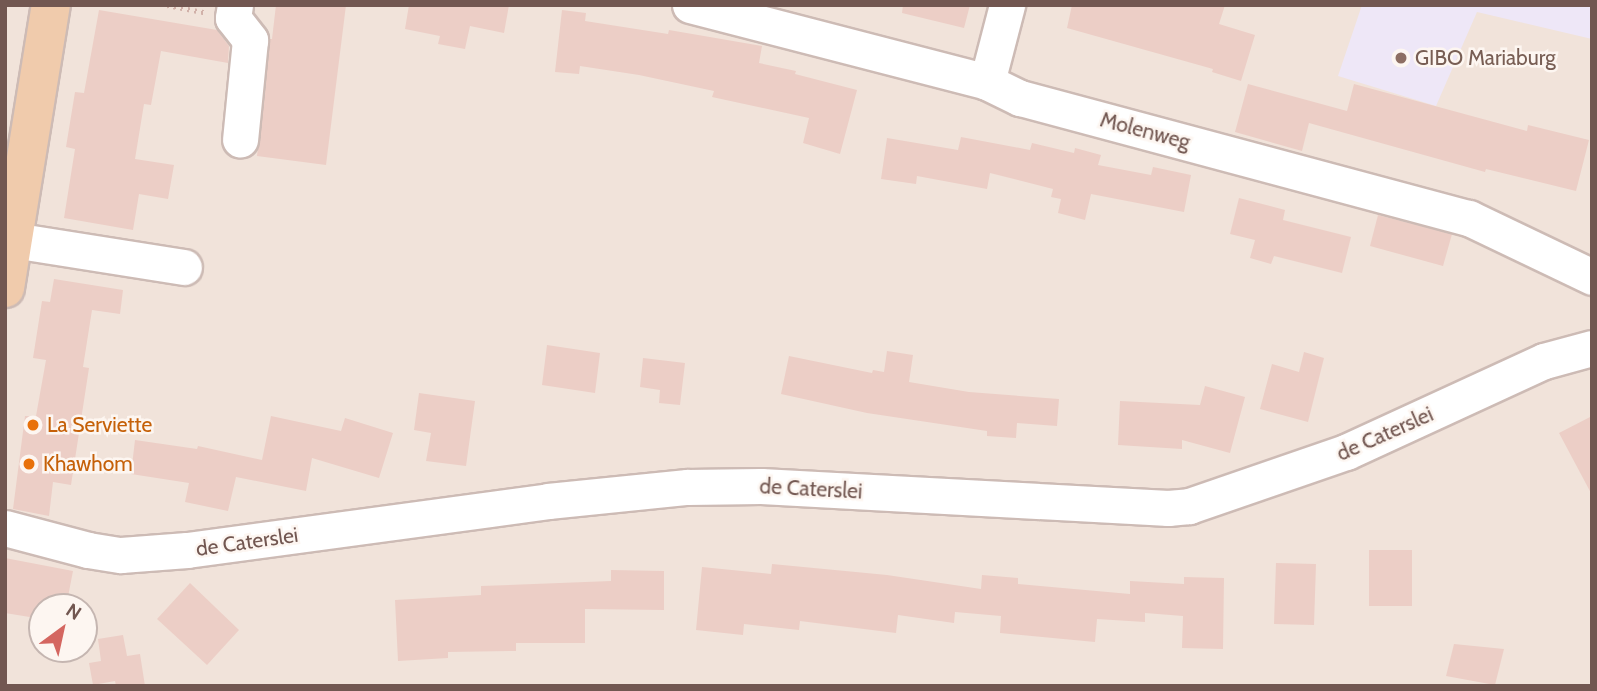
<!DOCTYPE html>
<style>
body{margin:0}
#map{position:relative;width:1597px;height:691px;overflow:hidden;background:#faf2eb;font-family:Cabin,sans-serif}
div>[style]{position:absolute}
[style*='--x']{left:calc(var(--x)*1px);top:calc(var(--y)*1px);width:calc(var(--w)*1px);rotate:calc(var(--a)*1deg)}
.residential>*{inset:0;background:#f1e3da}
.education>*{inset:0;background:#eee7f7}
.building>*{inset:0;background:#eccec6}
.path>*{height:4.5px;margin-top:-2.25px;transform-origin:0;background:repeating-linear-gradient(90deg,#d1b1a9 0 2px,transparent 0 7px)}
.roads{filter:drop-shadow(2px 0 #cdbbb5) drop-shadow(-2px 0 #cdbbb5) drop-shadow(0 2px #cdbbb5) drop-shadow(0 -2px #cdbbb5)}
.minor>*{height:35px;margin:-17.5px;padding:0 17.5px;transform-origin:17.5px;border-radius:17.5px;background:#fff}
.major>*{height:38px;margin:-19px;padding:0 19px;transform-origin:19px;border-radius:19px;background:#f0cbac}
.dots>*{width:19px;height:19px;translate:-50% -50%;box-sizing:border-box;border:4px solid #fdf6f1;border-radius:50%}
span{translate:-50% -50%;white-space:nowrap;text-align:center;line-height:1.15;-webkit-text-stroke:5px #fdf6f1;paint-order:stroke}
.education-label{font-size:21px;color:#785e54}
.left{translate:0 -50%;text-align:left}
.street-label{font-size:21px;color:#725751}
.food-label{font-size:21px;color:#c56008}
.frame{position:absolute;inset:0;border:7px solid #725751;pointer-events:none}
.north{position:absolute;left:28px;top:593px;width:70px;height:70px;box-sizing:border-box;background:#fdf6f1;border:2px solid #c5b6b1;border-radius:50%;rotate:33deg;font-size:19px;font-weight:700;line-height:28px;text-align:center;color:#725751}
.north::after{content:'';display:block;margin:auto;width:24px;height:32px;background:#d46660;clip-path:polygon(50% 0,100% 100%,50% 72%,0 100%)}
</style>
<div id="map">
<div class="residential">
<div style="clip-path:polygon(evenodd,5px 5px,1592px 5px,1592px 686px,5px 686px,5px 5px,42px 607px,84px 607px,84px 649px,42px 649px,42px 607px)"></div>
</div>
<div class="education">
<div style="clip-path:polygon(1362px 5px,1592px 5px,1592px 39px,1477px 12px,1436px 106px,1338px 76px)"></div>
</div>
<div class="building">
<div style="clip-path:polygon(276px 5px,346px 5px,326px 165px,257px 156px,269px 39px,272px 39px)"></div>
<div style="clip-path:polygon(409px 5px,509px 5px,504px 33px,470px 26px,465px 49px,438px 44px,440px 36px,405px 29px)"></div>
<div style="clip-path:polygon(903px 5px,970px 5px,964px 28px,902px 13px)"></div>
<div style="clip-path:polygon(1072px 5px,1225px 5px,1219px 24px,1255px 35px,1241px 81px,1212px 72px,1213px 69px,1067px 28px)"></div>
<div style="clip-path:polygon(99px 10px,217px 30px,229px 46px,228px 63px,161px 51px,151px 105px,144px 104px,135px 159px,174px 165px,168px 199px,139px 194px,133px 230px,64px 218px,75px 149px,66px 147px,75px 92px,84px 93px)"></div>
<div style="clip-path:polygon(562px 10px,586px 13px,585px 21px,668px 34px,669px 30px,762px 46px,759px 63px,796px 71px,795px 74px,857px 90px,840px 154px,803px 143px,809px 118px,712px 97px,714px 91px,639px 75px,580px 66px,579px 74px,555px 72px)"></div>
<div style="clip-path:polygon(1248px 84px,1347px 111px,1354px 84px,1527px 131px,1528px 125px,1589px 140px,1576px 191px,1486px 169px,1485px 172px,1309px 123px,1302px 151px,1235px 132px)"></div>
<div style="clip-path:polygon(961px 137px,1030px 150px,1032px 143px,1074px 153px,1075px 148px,1101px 155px,1098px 165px,1151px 175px,1153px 167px,1191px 175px,1184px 212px,1091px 194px,1085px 220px,1058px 213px,1061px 199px,1051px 197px,1053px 189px,990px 173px,987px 189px,917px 176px,916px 184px,881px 179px,887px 138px,958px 150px)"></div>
<div style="clip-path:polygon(1239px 198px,1285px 210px,1283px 220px,1351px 237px,1342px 273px,1274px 256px,1271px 264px,1250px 258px,1255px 240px,1230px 234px)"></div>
<div style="clip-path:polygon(1378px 215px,1452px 234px,1443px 266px,1370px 246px)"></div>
<div style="clip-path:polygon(54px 279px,123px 290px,120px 314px,92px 310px,83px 367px,89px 368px,71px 485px,53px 482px,49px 516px,13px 509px,25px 416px,36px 416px,46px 360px,33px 358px,42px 301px,50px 302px)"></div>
<div style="clip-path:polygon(547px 345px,600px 353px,595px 393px,542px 385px)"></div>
<div style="clip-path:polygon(887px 351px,913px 355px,909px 382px,969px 392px,1059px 399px,1057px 426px,1017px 423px,1016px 438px,987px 436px,987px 431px,867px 413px,781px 394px,789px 356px,872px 373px,873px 370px,884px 372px)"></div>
<div style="clip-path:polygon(1304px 352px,1324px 358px,1308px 422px,1260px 409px,1272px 364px,1299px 372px)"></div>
<div style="clip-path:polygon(643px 358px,685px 363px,680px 405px,659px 403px,660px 390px,640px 387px)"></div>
<div style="clip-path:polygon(1205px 386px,1245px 397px,1230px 453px,1182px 440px,1182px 449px,1118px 445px,1120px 401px,1200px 405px)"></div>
<div style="clip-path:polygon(419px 393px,475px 401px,466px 466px,426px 461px,431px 433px,414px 430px)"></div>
<div style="clip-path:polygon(271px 416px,341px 431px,345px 418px,393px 433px,379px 478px,312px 458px,306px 491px,236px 477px,228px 511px,185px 502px,189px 483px,131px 474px,135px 440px,197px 449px,198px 446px,262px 460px)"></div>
<div style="clip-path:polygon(1592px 416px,1592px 495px,1559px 433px)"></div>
<div style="clip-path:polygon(1369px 550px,1412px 550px,1412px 606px,1369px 606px)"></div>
<div style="clip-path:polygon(5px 558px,73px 571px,66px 607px,42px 607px,42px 619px,5px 613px)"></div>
<div style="clip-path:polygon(1276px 563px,1316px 564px,1314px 625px,1274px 624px)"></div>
<div style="clip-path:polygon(772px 564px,887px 575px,981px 589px,982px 575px,1018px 578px,1018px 584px,1130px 594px,1130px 581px,1184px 584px,1184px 577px,1224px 578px,1223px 649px,1182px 648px,1183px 616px,1145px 613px,1145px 622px,1097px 619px,1095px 642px,1000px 633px,1001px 616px,955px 612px,954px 623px,898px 615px,896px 633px,800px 621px,799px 630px,744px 624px,743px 635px,696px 630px,702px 567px,771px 574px)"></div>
<div style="clip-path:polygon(611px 570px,664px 571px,664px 610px,585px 609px,585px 643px,516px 643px,516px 651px,448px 652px,448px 658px,398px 661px,395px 600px,481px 595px,481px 586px,611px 581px)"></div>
<div style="clip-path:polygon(190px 583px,239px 630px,207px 665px,157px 619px)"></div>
<div style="clip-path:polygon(123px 635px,127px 656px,140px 654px,145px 686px,116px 686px,115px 681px,93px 685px,89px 663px,101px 661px,98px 639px)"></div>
<div style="clip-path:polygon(1454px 644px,1504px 649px,1495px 685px,1446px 676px)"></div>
</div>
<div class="path">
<div style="--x:167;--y:5;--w:38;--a:11"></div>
</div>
<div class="roads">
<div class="minor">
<div style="--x:235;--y:5;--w:13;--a:99"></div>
<div style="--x:233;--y:18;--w:28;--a:52"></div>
<div style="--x:250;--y:40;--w:100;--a:95.7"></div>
<div style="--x:690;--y:5;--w:307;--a:14.5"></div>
<div style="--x:987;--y:82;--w:37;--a:26"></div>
<div style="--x:1020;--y:98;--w:465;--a:15"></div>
<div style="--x:1469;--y:218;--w:136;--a:25.6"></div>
<div style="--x:987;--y:82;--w:80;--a:-75.4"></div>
<div style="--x:13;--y:240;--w:173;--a:9"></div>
<div style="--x:5;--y:528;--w:86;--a:14.8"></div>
<div style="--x:88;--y:550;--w:33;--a:9"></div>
<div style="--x:121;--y:555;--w:66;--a:-4.3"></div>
<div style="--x:187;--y:550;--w:364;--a:-7.7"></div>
<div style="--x:548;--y:501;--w:140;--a:-5.8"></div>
<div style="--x:687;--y:487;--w:74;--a:-0.8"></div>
<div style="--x:761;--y:486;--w:408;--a:3.1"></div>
<div style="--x:1168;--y:508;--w:21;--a:-5"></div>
<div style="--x:1189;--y:506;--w:166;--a:-19"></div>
<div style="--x:1346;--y:452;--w:218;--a:-24.7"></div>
<div style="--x:1544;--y:361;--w:50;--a:-15.2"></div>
</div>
<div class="major">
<div style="--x:5;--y:288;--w:287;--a:-80.8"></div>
</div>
</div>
<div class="dots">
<div style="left:1401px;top:58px;background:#8d6e63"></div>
<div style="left:33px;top:425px;background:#e8710a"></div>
<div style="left:29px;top:464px;background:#e8710a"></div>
</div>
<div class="education-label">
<span class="left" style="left:1415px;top:58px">GIBO Mariaburg</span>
</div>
<div class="street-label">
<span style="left:1145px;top:131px;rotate:15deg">Molenweg</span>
<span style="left:1385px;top:434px;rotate:-24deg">de Caterslei</span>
<span style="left:811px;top:489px;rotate:3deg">de Caterslei</span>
<span style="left:247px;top:542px;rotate:-8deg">de Caterslei</span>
</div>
<div class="food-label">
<span class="left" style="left:47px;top:425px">La Serviette</span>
<span class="left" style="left:43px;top:464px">Khawhom</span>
</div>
<div class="frame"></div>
<div class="north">N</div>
</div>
